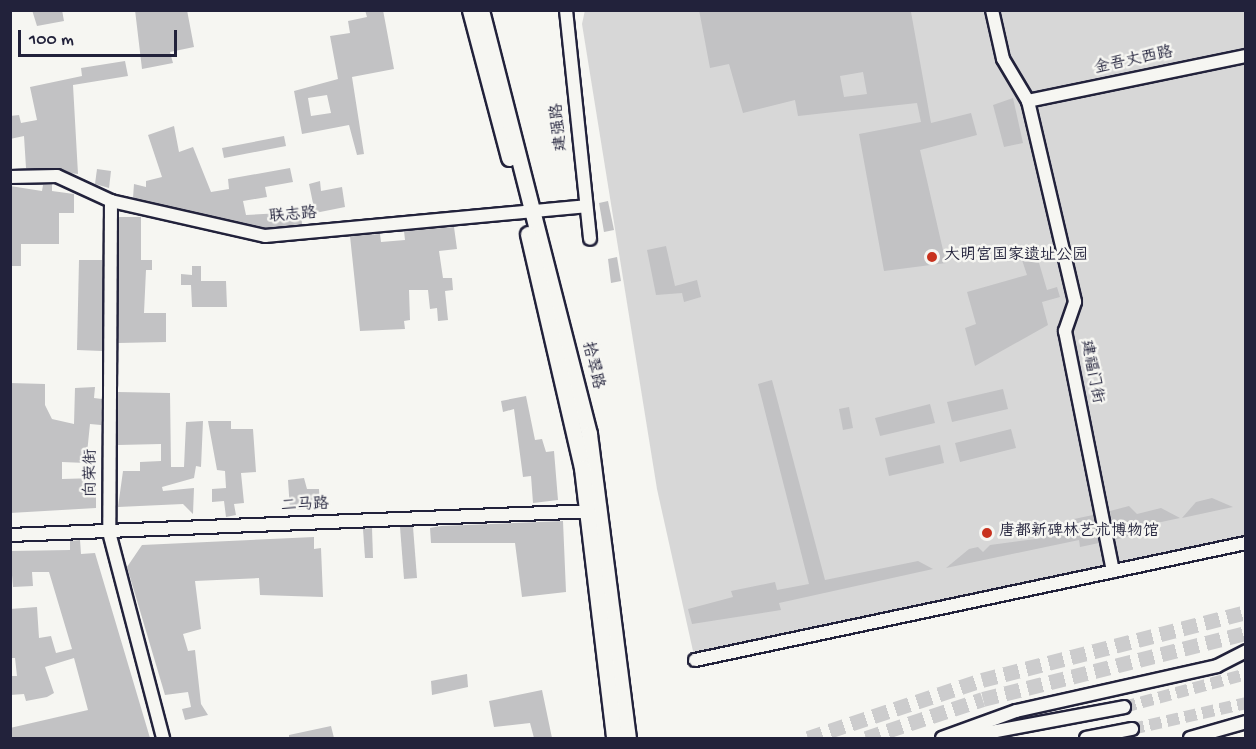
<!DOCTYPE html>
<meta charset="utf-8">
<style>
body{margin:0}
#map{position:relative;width:1256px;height:749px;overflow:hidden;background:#f6f6f2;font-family:"Gochi Hand","LXGW WenKai TC",sans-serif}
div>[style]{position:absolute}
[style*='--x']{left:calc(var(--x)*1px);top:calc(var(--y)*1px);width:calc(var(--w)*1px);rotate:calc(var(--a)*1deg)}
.green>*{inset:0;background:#d7d7d7}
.building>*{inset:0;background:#c2c2c4}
.minor-tunnel>*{height:12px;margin-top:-6px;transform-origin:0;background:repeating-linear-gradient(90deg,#cccccd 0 12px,transparent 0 18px)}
.major-tunnel>*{height:15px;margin-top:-7.5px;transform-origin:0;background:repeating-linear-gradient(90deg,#cccccd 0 15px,transparent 0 23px)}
.roads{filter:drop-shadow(2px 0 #22223b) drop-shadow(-2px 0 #22223b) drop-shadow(0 2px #22223b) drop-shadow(0 -2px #22223b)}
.minor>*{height:12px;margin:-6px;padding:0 6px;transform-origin:6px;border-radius:6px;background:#f6f6f2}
.major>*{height:15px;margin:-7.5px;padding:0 7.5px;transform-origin:7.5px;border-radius:7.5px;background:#f6f6f2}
.dots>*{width:16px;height:16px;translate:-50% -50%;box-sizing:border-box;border:3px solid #f6f6f2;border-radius:50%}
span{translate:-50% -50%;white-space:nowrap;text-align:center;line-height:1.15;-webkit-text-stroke:5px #f6f6f2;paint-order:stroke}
.street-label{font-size:16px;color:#22223b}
.poi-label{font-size:16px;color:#22223b}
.left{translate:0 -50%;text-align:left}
.frame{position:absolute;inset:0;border:12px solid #22223b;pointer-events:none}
.scale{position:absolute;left:18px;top:30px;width:159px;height:27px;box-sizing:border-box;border:3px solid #22223b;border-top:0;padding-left:8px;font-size:18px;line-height:21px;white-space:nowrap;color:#22223b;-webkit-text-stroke:4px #f6f6f2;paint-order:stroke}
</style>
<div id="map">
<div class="green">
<div style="clip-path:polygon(585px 10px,1245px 11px,1245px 544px,695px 660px,657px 489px,582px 24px)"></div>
</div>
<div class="building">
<div style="clip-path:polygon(32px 10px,62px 10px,64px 21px,37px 26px)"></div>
<div style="clip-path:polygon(135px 10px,187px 10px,194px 47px,170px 52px,173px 63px,142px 69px)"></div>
<div style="clip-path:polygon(evenodd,365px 10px,383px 10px,394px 69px,352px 77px,364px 154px,357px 155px,349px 125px,302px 134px,294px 91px,338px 79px,330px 36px,350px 33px,348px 21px,367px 17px,365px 10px,327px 95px,331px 113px,311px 116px,308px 98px,327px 95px)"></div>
<div style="clip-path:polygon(evenodd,699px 10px,911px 12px,931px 123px,971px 113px,977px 135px,920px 150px,946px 263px,884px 271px,859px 134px,921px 122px,917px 103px,798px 116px,795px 100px,743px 113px,729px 64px,710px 68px,699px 10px,863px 72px,867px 94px,844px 97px,840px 76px,863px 72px)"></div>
<div style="clip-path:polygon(125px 61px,128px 76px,73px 85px,78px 174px,26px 168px,24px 136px,10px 139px,10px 116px,19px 115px,21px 123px,37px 120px,30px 87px,82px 76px,81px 68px)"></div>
<div style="clip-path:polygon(1013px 98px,1023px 143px,1004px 147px,993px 105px)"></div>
<div style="clip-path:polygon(174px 126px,179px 152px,193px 147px,211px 192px,229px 189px,228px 179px,290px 168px,293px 182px,265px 187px,267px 197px,243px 201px,246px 215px,301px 212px,302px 224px,266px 228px,133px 198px,134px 184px,146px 187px,146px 181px,162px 177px,148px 135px)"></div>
<div style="clip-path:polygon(284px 136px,286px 146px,224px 158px,222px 148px)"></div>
<div style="clip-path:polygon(97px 169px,111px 171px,109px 188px,95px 184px)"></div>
<div style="clip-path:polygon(320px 181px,321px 191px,342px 187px,345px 207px,315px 213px,309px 184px)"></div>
<div style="clip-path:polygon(52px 184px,52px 191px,74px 194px,74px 213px,59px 213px,59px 244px,21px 244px,21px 266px,10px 266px,10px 186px,42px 191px,43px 185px)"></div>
<div style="clip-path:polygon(608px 201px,614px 230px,604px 232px,599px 203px)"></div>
<div style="clip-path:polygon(119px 217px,141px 217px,141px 260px,152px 260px,152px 270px,146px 270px,144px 313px,166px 313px,166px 342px,118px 343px)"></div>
<div style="clip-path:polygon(454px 227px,457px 249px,439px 251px,443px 278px,452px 278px,453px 290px,445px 291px,448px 320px,438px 321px,437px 308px,430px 309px,428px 290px,409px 290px,410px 320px,404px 321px,405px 329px,360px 331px,350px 236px,380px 234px,381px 242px,405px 240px,404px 231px)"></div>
<div style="clip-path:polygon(666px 246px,675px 286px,697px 280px,701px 297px,684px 302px,682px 293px,656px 295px,647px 250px)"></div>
<div style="clip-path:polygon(1037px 256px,1047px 290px,1057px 287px,1060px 297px,1042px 302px,1048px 325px,975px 366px,965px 328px,976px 324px,967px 292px,1027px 275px,1022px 260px)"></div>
<div style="clip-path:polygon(617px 257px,621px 281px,611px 283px,608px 259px)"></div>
<div style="clip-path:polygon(79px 260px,102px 260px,102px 351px,77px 350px)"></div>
<div style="clip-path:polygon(192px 266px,201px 266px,201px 281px,226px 281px,227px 307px,192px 307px,191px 285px,181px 285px,181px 274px,192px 275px)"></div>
<div style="clip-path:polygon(772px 380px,825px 580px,918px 561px,933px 569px,779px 603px,781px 610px,692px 624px,688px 609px,733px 597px,731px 591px,775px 582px,777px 590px,809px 584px,758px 384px)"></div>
<div style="clip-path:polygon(10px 383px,45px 384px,45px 405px,52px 419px,74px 424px,75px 388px,95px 387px,94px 398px,102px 399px,101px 425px,90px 424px,86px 463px,62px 462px,62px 479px,96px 478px,96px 508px,10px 513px)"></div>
<div style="clip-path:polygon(1003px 389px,1008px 409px,952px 422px,947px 402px)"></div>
<div style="clip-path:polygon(118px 392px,170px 393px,171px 467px,184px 467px,186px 422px,203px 421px,201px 467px,196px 466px,194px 478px,162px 487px,163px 491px,194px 488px,193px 514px,183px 504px,118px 507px,123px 471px,140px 471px,140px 462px,161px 461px,161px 444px,118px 445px)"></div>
<div style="clip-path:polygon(526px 396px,535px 440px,542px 439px,546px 452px,554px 451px,558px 500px,533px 503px,531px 476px,523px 477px,514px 409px,503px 412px,501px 401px)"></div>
<div style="clip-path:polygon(930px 404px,935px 423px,880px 436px,875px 418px)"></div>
<div style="clip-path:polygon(849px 407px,853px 428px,843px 430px,839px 409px)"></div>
<div style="clip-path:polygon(208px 421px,231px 421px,231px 429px,253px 429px,256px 472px,241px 473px,244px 503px,234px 504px,236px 515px,226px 517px,224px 501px,212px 502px,212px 489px,226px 488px,225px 471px,217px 470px)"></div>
<div style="clip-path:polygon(1011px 429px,1016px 448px,960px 462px,955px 443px)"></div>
<div style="clip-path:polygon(940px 445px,944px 463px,889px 476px,885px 458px)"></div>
<div style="clip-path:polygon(304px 478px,307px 489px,319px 489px,320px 508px,290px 510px,288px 480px)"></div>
<div style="clip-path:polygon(1212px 498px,1233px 507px,1182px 518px,1196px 502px)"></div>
<div style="clip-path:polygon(1129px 506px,1137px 514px,1161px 508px,1180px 518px,1133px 528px,1135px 534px,1115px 540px,1110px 511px)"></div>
<div style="clip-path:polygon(1093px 515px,1099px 543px,1080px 547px,1079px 540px,946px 568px,969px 549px,978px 547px,983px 552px,990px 545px,1043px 538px,1052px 530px,1075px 526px,1074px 519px)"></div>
<div style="clip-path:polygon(563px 521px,566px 592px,522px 597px,515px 543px,431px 543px,430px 528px,441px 526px)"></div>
<div style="clip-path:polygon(400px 527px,413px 527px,417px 578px,404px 579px)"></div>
<div style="clip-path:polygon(372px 528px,373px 558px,365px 558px,363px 529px)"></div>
<div style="clip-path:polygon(314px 537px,314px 549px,321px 548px,323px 597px,260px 595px,259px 578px,195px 581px,201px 629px,183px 634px,188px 651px,195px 650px,201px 704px,208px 715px,185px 720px,182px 709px,191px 707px,188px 692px,165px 695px,127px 567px,142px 545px)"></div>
<div style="clip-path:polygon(80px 540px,81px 554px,95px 553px,150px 738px,10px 738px,10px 728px,88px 710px,74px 658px,45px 667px,54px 693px,47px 697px,26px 701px,24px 694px,10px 695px,10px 676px,17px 676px,15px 658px,10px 658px,10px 609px,37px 607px,39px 638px,51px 636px,56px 653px,72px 649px,49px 572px,32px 572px,33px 586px,13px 587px,10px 551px,70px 550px,70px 541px)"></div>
<div style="clip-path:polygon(467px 674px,468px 687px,432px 695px,431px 681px)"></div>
<div style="clip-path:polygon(542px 690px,552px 738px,534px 738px,530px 723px,494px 727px,489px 701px)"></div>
<div style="clip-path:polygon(331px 726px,334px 738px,289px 738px,289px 735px)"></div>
</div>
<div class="minor-tunnel">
<div style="--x:1124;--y:707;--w:126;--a:-15.1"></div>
<div style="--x:1132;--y:729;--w:117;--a:-12.8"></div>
</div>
<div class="major-tunnel">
<div style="--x:808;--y:738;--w:183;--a:-18.4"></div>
<div style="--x:982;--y:680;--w:273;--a:-14.4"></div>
<div style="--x:866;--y:738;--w:123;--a:-18.4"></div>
<div style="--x:983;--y:699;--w:271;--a:-14.1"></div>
</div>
<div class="roads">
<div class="minor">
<div style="--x:566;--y:10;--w:230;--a:84"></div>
<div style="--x:992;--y:10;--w:50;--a:77.3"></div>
<div style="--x:1003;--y:59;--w:49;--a:59.2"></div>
<div style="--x:1028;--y:101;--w:206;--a:76.8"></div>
<div style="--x:1075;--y:302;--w:31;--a:109"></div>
<div style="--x:1065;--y:331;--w:245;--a:78.7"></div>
<div style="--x:1028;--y:101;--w:223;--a:-11.7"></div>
<div style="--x:10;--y:177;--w:47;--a:-1.2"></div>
<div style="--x:57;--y:176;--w:60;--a:24.8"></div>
<div style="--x:111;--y:201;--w:158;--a:12.8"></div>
<div style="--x:265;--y:236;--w:322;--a:-5.3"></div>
<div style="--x:111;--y:201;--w:331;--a:90.3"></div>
<div style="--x:109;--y:532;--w:213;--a:75.3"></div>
<div style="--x:10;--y:535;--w:584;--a:-2.35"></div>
<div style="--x:695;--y:660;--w:563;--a:-11.99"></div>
<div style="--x:942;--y:738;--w:79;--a:-20"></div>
<div style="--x:1016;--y:711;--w:206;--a:-12.6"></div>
<div style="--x:1217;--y:666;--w:33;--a:-27"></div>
<div style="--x:959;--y:738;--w:168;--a:-10.6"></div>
<div style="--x:1086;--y:738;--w:47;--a:-11.1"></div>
<div style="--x:1190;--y:738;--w:58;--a:-15.9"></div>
</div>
<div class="major">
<div style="--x:470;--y:10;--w:153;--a:75.2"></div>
<div style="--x:481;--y:10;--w:438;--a:75.7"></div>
<div style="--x:589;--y:434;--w:306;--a:82.7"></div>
<div style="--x:528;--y:234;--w:240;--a:77"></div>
<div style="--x:582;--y:468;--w:272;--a:83.2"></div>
</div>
</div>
<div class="dots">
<div style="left:932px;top:257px;background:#c8321e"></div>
<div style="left:987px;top:533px;background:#c8321e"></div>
</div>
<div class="street-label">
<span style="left:1134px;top:62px;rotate:-12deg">金吾丈西路</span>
<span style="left:561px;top:127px;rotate:-96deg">建强路</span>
<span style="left:293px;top:217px;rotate:-5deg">联志路</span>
<span style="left:591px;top:366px;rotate:76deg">拾翠路</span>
<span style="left:1090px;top:372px;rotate:79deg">建福门街</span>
<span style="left:93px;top:473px;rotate:-90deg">向荣街</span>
<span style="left:305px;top:507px;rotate:-3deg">二马路</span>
</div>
<div class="poi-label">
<span class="left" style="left:944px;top:257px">大明宫国家遗址公园</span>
<span class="left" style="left:999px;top:533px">唐都新碑林艺术博物馆</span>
</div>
<div class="frame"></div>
<div class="scale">100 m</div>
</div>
